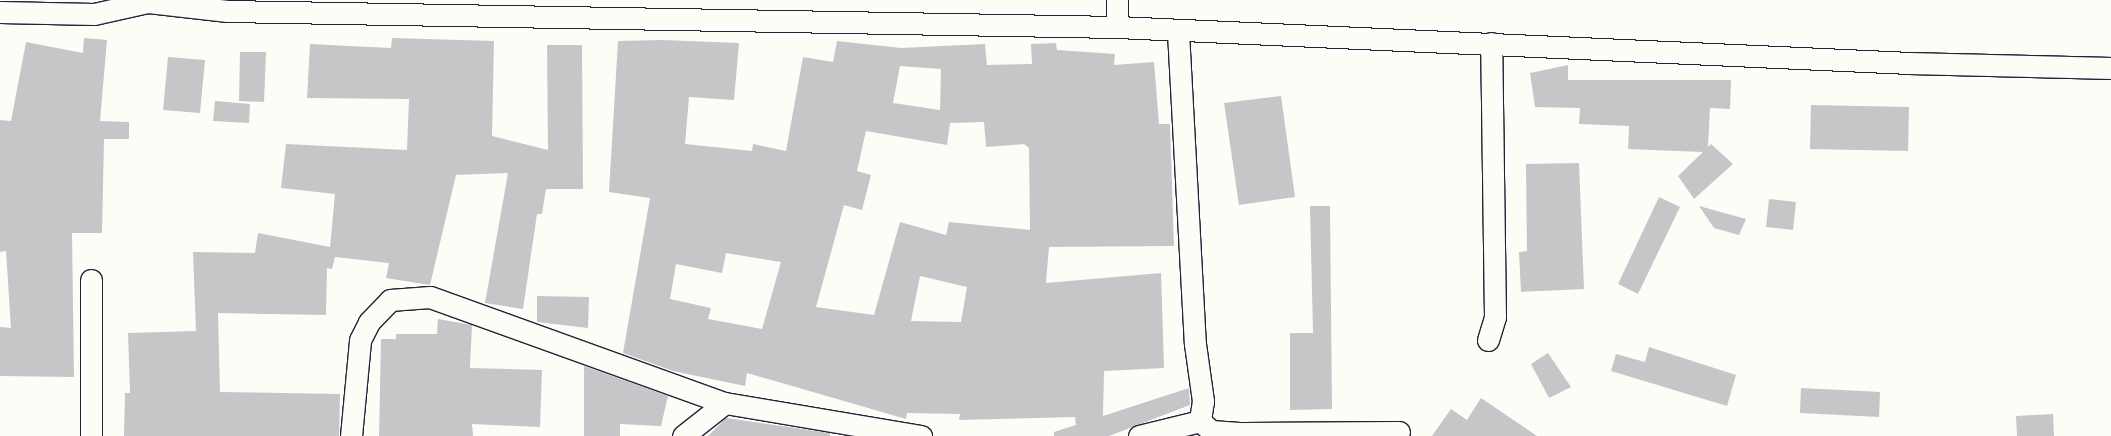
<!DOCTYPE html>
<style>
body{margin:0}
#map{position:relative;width:2111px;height:436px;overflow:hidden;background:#fdfcf7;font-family:Delius,sans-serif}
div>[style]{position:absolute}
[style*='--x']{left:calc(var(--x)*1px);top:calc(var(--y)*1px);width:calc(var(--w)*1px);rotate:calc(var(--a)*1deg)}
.building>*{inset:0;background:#c6c6c8}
.roads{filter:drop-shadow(1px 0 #22223b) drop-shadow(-1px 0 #22223b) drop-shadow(0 1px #22223b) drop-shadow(0 -1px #22223b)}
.street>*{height:21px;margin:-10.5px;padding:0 10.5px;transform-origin:10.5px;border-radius:10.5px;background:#fdfcf7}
span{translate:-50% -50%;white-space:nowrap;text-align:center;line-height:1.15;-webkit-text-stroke:5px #fdfcf7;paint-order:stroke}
</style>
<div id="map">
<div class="building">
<div style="clip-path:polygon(84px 38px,107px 40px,100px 121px,129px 122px,129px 139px,104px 139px,102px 233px,72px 233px,74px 377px,0 376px,0 327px,11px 328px,6px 251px,0 252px,0 120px,11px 121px,26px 42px,83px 53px)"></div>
<div style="clip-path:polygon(392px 38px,494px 41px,492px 136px,548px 150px,547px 45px,582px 45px,583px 189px,546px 189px,542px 214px,537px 214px,523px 309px,485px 303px,508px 173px,456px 175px,430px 285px,386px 278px,389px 263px,335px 257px,332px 269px,327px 268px,326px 315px,218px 313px,220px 392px,340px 394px,339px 436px,124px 436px,125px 393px,130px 393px,128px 333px,196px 331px,193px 252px,255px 253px,258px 233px,330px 247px,335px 194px,281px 188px,286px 144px,407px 150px,409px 99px,307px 98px,310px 44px,391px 48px)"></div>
<div style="clip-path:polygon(evenodd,663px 40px,739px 43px,734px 100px,689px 97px,685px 144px,752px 151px,753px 144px,786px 151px,803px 57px,833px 62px,837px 41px,901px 48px,985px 44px,987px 65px,1032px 64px,1031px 44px,1056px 43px,1057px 50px,1115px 54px,1114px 65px,1154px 62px,1159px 124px,1170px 124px,1174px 246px,1049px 247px,1046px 283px,1161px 273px,1164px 368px,1104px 371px,1103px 416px,1189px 388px,1190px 405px,1109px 436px,1054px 436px,1054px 432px,1076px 425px,1075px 417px,959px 420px,960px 414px,907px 413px,906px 419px,747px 373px,745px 386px,673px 371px,623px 353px,650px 198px,609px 192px,618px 41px,663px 40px,900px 66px,941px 69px,940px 110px,893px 103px,900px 66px,663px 40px,984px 122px,986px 147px,1024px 144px,1029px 148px,1030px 230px,949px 222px,946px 235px,900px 222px,874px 315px,816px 307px,844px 205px,862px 210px,871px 175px,857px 171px,866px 131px,947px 145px,950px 123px,984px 122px,663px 40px,726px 253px,781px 262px,762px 329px,708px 319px,711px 308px,670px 299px,676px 264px,722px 273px,726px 253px,663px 40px,920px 276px,967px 287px,961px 322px,911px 321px,920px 276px)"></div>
<div style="clip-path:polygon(240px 52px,266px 52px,264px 102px,239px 101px)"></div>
<div style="clip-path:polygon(168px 57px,205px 60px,200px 113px,163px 110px)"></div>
<div style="clip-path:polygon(1568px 65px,1568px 80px,1731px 80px,1730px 109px,1710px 108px,1708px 147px,1711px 144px,1733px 164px,1694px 199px,1678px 176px,1703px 152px,1628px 149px,1629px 126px,1579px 124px,1580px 108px,1535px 107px,1530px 73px)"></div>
<div style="clip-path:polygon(1281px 96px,1295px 197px,1239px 205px,1224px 103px)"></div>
<div style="clip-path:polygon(215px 101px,250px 104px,249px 123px,213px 121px)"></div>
<div style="clip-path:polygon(1811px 105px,1909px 107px,1908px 151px,1810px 149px)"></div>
<div style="clip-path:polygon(1579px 163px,1584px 289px,1521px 292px,1519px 252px,1527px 251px,1526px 164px)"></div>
<div style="clip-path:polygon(1659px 197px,1680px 207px,1638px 294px,1618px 284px)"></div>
<div style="clip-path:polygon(1769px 199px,1796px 202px,1793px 230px,1766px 227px)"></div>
<div style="clip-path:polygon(1310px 206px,1330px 206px,1332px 409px,1290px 410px,1290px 333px,1313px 333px)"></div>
<div style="clip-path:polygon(1699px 206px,1746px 219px,1739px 235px,1714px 228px)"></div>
<div style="clip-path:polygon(537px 296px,589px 297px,588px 328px,537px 322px)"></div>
<div style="clip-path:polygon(438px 319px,472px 325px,470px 368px,542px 370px,540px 427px,472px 424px,473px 436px,379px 436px,381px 339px,396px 339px,396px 334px,437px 334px)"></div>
<div style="clip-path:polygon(1649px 347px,1736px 375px,1727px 406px,1611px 371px,1616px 354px,1645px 362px)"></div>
<div style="clip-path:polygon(1548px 353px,1571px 387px,1549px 398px,1531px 364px)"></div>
<div style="clip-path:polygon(584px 366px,668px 396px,661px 426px,620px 424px,620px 436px,584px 436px)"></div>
<div style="clip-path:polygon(1801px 388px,1880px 392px,1879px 417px,1800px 413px)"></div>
<div style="clip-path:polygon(1481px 398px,1537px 436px,1432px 436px,1451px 409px,1467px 420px)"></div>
<div style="clip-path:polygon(2053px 414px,2054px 436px,2017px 436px,2016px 416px)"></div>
<div style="clip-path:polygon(726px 418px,830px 433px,830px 436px,708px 436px)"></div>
</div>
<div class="roads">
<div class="street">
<div style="--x:0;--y:12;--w:94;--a:1.2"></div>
<div style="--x:94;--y:14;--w:55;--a:-12.5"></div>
<div style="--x:148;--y:2;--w:80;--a:6.5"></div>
<div style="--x:227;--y:11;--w:890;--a:1.03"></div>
<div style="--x:1117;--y:27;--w:793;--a:2.6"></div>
<div style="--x:1909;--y:63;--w:202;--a:1.4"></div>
<div style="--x:1117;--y:27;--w:27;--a:-90"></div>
<div style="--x:1178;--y:32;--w:312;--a:86.9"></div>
<div style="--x:1195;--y:344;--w:58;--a:82"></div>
<div style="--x:1203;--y:401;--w:20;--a:99"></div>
<div style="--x:91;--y:280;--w:156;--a:90"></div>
<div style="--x:1488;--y:340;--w:24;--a:-73"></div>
<div style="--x:1495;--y:317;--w:274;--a:-90.8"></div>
<div style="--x:351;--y:436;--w:96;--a:-84.6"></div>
<div style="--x:360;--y:340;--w:20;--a:-63"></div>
<div style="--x:369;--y:322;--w:30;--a:-46"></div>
<div style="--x:390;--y:300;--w:40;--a:-4.3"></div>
<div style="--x:430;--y:297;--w:313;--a:19.8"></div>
<div style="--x:725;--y:403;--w:199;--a:9.6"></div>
<div style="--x:683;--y:436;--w:53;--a:-38.2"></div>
<div style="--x:1139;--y:436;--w:63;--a:-13.8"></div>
<div style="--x:1200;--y:421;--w:15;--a:42"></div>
<div style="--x:1211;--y:431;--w:32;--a:4"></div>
<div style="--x:1243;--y:433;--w:156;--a:-0.4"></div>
</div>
</div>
</div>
